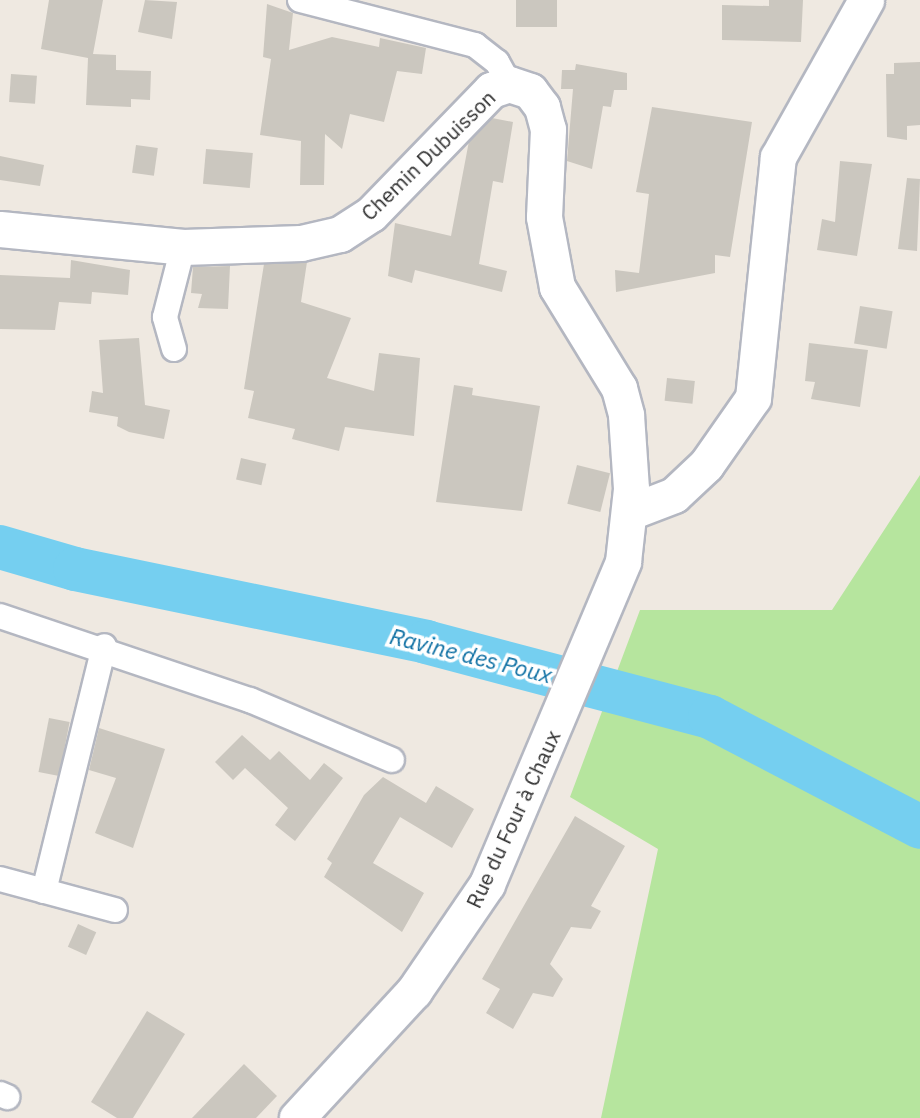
<!DOCTYPE html>
<html>
<head>
<meta charset="utf-8">
<style>
	body { margin:0 }
	#map { position:relative; width:920px; height:1118px; overflow:hidden; background:#efe9e1; font-family:"IBM Plex Sans",sans-serif }
	div>[style] { position:absolute }
	[style*='--x'] { left:calc(var(--x)*1px); top:calc(var(--y)*1px); width:calc(var(--w)*1px); rotate:calc(var(--a)*1deg) }
	.green>* { inset:0; background:#b6e59e }
	.river>* { height:44px; margin:-22px; padding:0 22px; transform-origin:22px; border-radius:22px; background:#75cff0 }
	.building>* { inset:0; background:#cbc7bf; transform-origin:0 0 }
	.roads { filter:drop-shadow(2px 0 #b4b7c1) drop-shadow(-2px 0 #b4b7c1) drop-shadow(0 2px #b4b7c1) drop-shadow(0 -2px #b4b7c1) }
	.street>* { height:24px; margin:-12px; padding:0 12px; transform-origin:12px; border-radius:12px; background:#fff }
	.secondary>* { height:35px; margin:-17.5px; padding:0 17.5px; transform-origin:17.5px; border-radius:17.5px; background:#fff }
	span { translate:-50% -50%; white-space:nowrap; text-align:center; line-height:1.15; -webkit-text-stroke:7px #fff; paint-order:stroke }
	.street-label { font-size:21px; color:#2e2e2e }
	.water-label { font-size:23px; color:#0d6fa3; font-style:italic }
</style>
</head>
<body>
<div id="map">
	<div class="green">
		<i style="clip-path:polygon(920px 475px,920px 1118px,601px 1118px,658px 849px,570px 797px,640px 610px,832px 610px)"></i>
	</div>
	<div class="river">
		<i style="--x:0;--y:547;--w:78;--a:16.3"></i>
		<i style="--x:75;--y:569;--w:359;--a:11.7"></i>
		<i style="--x:426;--y:642;--w:294;--a:14.8"></i>
		<i style="--x:710;--y:717;--w:237;--a:27.6"></i>
	</div>
	<div class="building">
		<i style="clip-path:polygon(49px 0,103px 0,93px 54px,116px 55px,116px 70px,151px 71px,150px 100px,131px 99px,131px 107px,86px 105px,88px 58px,41px 49px)"></i>
		<i style="clip-path:polygon(145px 0,177px 2px,172px 39px,138px 32px)"></i>
		<i style="left:516px;top:0;width:41px;height:27px"></i>
		<i style="clip-path:polygon(769px 0,803px 0,801px 42px,722px 40px,722px 5px,769px 6px)"></i>
		<i style="clip-path:polygon(267px 4px,293px 13px,289px 50px,332px 37px,379px 47px,380px 38px,426px 48px,422px 74px,397px 71px,384px 122px,350px 114px,342px 149px,325px 134px,324px 185px,300px 185px,301px 141px,260px 135px,271px 59px,263px 57px)"></i>
		<i style="clip-path:polygon(920px 62px,920px 125px,907px 126px,907px 140px,887px 137px,886px 74px,894px 74px,894px 63px)"></i>
		<i style="clip-path:polygon(576px 64px,627px 73px,627px 90px,614px 90px,611px 107px,603px 106px,592px 169px,567px 161px,573px 89px,561px 89px,562px 70px,575px 70px)"></i>
		<i style="left:11px;top:74px;width:26px;height:28px;rotate:4deg"></i>
		<i style="clip-path:polygon(652px 107px,752px 122px,730px 257px,715px 255px,715px 273px,616px 292px,615px 270px,639px 273px,649px 194px,636px 192px)"></i>
		<i style="clip-path:polygon(492px 118px,513px 122px,503px 183px,493px 181px,479px 264px,507px 271px,502px 292px,415px 270px,412px 283px,388px 276px,395px 223px,451px 236px,469px 141px)"></i>
		<i style="left:136px;top:145px;width:22px;height:28px;rotate:8deg"></i>
		<i style="left:206px;top:149px;width:47px;height:35px;rotate:5deg"></i>
		<i style="clip-path:polygon(0 156px,44px 165px,40px 186px,0 180px)"></i>
		<i style="clip-path:polygon(840px 161px,872px 164px,857px 256px,817px 250px,822px 219px,835px 222px)"></i>
		<i style="clip-path:polygon(907px 178px,920px 179px,917px 251px,898px 249px)"></i>
		<i style="clip-path:polygon(71px 260px,130px 270px,128px 295px,92px 292px,91px 304px,59px 302px,55px 330px,0 329px,0 275px,70px 278px)"></i>
		<i style="clip-path:polygon(307px 262px,301px 302px,351px 318px,327px 378px,374px 391px,379px 353px,420px 358px,414px 436px,345px 427px,339px 451px,292px 439px,295px 429px,248px 418px,254px 391px,244px 389px,264px 264px)"></i>
		<i style="clip-path:polygon(230px 266px,228px 309px,198px 308px,202px 294px,191px 293px,193px 267px)"></i>
		<i style="left:860px;top:306px;width:33px;height:38px;rotate:9deg"></i>
		<i style="clip-path:polygon(139px 338px,145px 405px,170px 410px,164px 439px,129px 432px,117px 426px,118px 417px,89px 412px,92px 391px,103px 393px,99px 340px)"></i>
		<i style="clip-path:polygon(809px 343px,868px 350px,860px 407px,811px 399px,815px 382px,805px 381px)"></i>
		<i style="left:667px;top:378px;width:28px;height:23px;rotate:6deg"></i>
		<i style="clip-path:polygon(454px 385px,473px 388px,472px 395px,540px 406px,522px 511px,436px 502px)"></i>
		<i style="left:241px;top:458px;width:26px;height:22px;rotate:13deg"></i>
		<i style="left:577px;top:465px;width:34px;height:40px;rotate:14deg"></i>
		<i style="left:49px;top:718px;width:21px;height:55px;rotate:11deg"></i>
		<i style="clip-path:polygon(99px 728px,165px 749px,133px 848px,95px 833px,116px 778px,89px 770px)"></i>
		<i style="clip-path:polygon(242px 735px,270px 760px,279px 751px,310px 780px,324px 763px,343px 778px,295px 841px,275px 825px,288px 808px,245px 768px,233px 780px,215px 762px)"></i>
		<i style="clip-path:polygon(383px 777px,426px 803px,436px 786px,474px 809px,452px 848px,400px 817px,373px 863px,424px 893px,402px 932px,324px 877px,332px 863px,327px 859px,364px 795px)"></i>
		<i style="clip-path:polygon(575px 816px,625px 846px,591px 906px,601px 911px,591px 929px,571px 927px,550px 964px,563px 979px,553px 997px,533px 993px,513px 1029px,486px 1013px,500px 989px,482px 979px)"></i>
		<i style="left:78px;top:924px;width:20px;height:25px;rotate:24deg"></i>
		<i style="clip-path:polygon(147px 1011px,185px 1034px,133px 1118px,117px 1118px,91px 1102px)"></i>
		<i style="clip-path:polygon(244px 1064px,277px 1096px,256px 1118px,192px 1118px)"></i>
	</div>
	<div class="roads">
		<div class="street">
			<i style="--x:300;--y:0;--w:181;--a:14.4"></i>
			<i style="--x:475;--y:45;--w:28;--a:38"></i>
			<i style="--x:497;--y:62;--w:25;--a:61"></i>
			<i style="--x:174;--y:349;--w:33;--a:-106"></i>
			<i style="--x:165;--y:317;--w:72;--a:-75.6"></i>
			<i style="--x:0;--y:616;--w:264;--a:18.6"></i>
			<i style="--x:250;--y:700;--w:154;--a:22.9"></i>
			<i style="--x:0;--y:879;--w:119;--a:15.1"></i>
			<i style="--x:44;--y:891;--w:252;--a:-76.2"></i>
			<i style="--x:0;--y:1094;--w:8;--a:23"></i>
		</div>
		<div class="secondary">
			<i style="--x:0;--y:229;--w:184;--a:5.6"></i>
			<i style="--x:183;--y:247;--w:118;--a:-1.9"></i>
			<i style="--x:301;--y:243;--w:40;--a:-13"></i>
			<i style="--x:340;--y:234;--w:37;--a:-33"></i>
			<i style="--x:371;--y:214;--w:173;--a:-45.9"></i>
			<i style="--x:491;--y:90;--w:19;--a:-18"></i>
			<i style="--x:509;--y:84;--w:22;--a:18"></i>
			<i style="--x:530;--y:91;--w:20;--a:53"></i>
			<i style="--x:542;--y:107;--w:23;--a:75"></i>
			<i style="--x:548;--y:129;--w:88;--a:92.6"></i>
			<i style="--x:544;--y:217;--w:71;--a:79.5"></i>
			<i style="--x:557;--y:287;--w:119;--a:58.5"></i>
			<i style="--x:619;--y:388;--w:28;--a:75"></i>
			<i style="--x:626;--y:415;--w:74;--a:86.1"></i>
			<i style="--x:631;--y:489;--w:73;--a:96.3"></i>
			<i style="--x:623;--y:562;--w:350;--a:112.9"></i>
			<i style="--x:487;--y:884;--w:130;--a:124.3"></i>
			<i style="--x:414;--y:991;--w:173;--a:132.7"></i>
			<i style="--x:630;--y:512;--w:47;--a:-21.1"></i>
			<i style="--x:674;--y:495;--w:44;--a:-43.2"></i>
			<i style="--x:706;--y:465;--w:82;--a:-55"></i>
			<i style="--x:753;--y:398;--w:242;--a:-84.1"></i>
			<i style="--x:778;--y:157;--w:180;--a:-60.7"></i>
		</div>
	</div>
	<div class="street-label">
		<span style="left:428px;top:155px;rotate:-44deg">Chemin Dubuisson</span>
		<span style="left:513px;top:819px;rotate:-65deg">Rue du Four à Chaux</span>
	</div>
	<div class="water-label">
		<span style="left:471px;top:655px;rotate:14deg">Ravine des Poux</span>
	</div>
</div>
</body>
</html>
